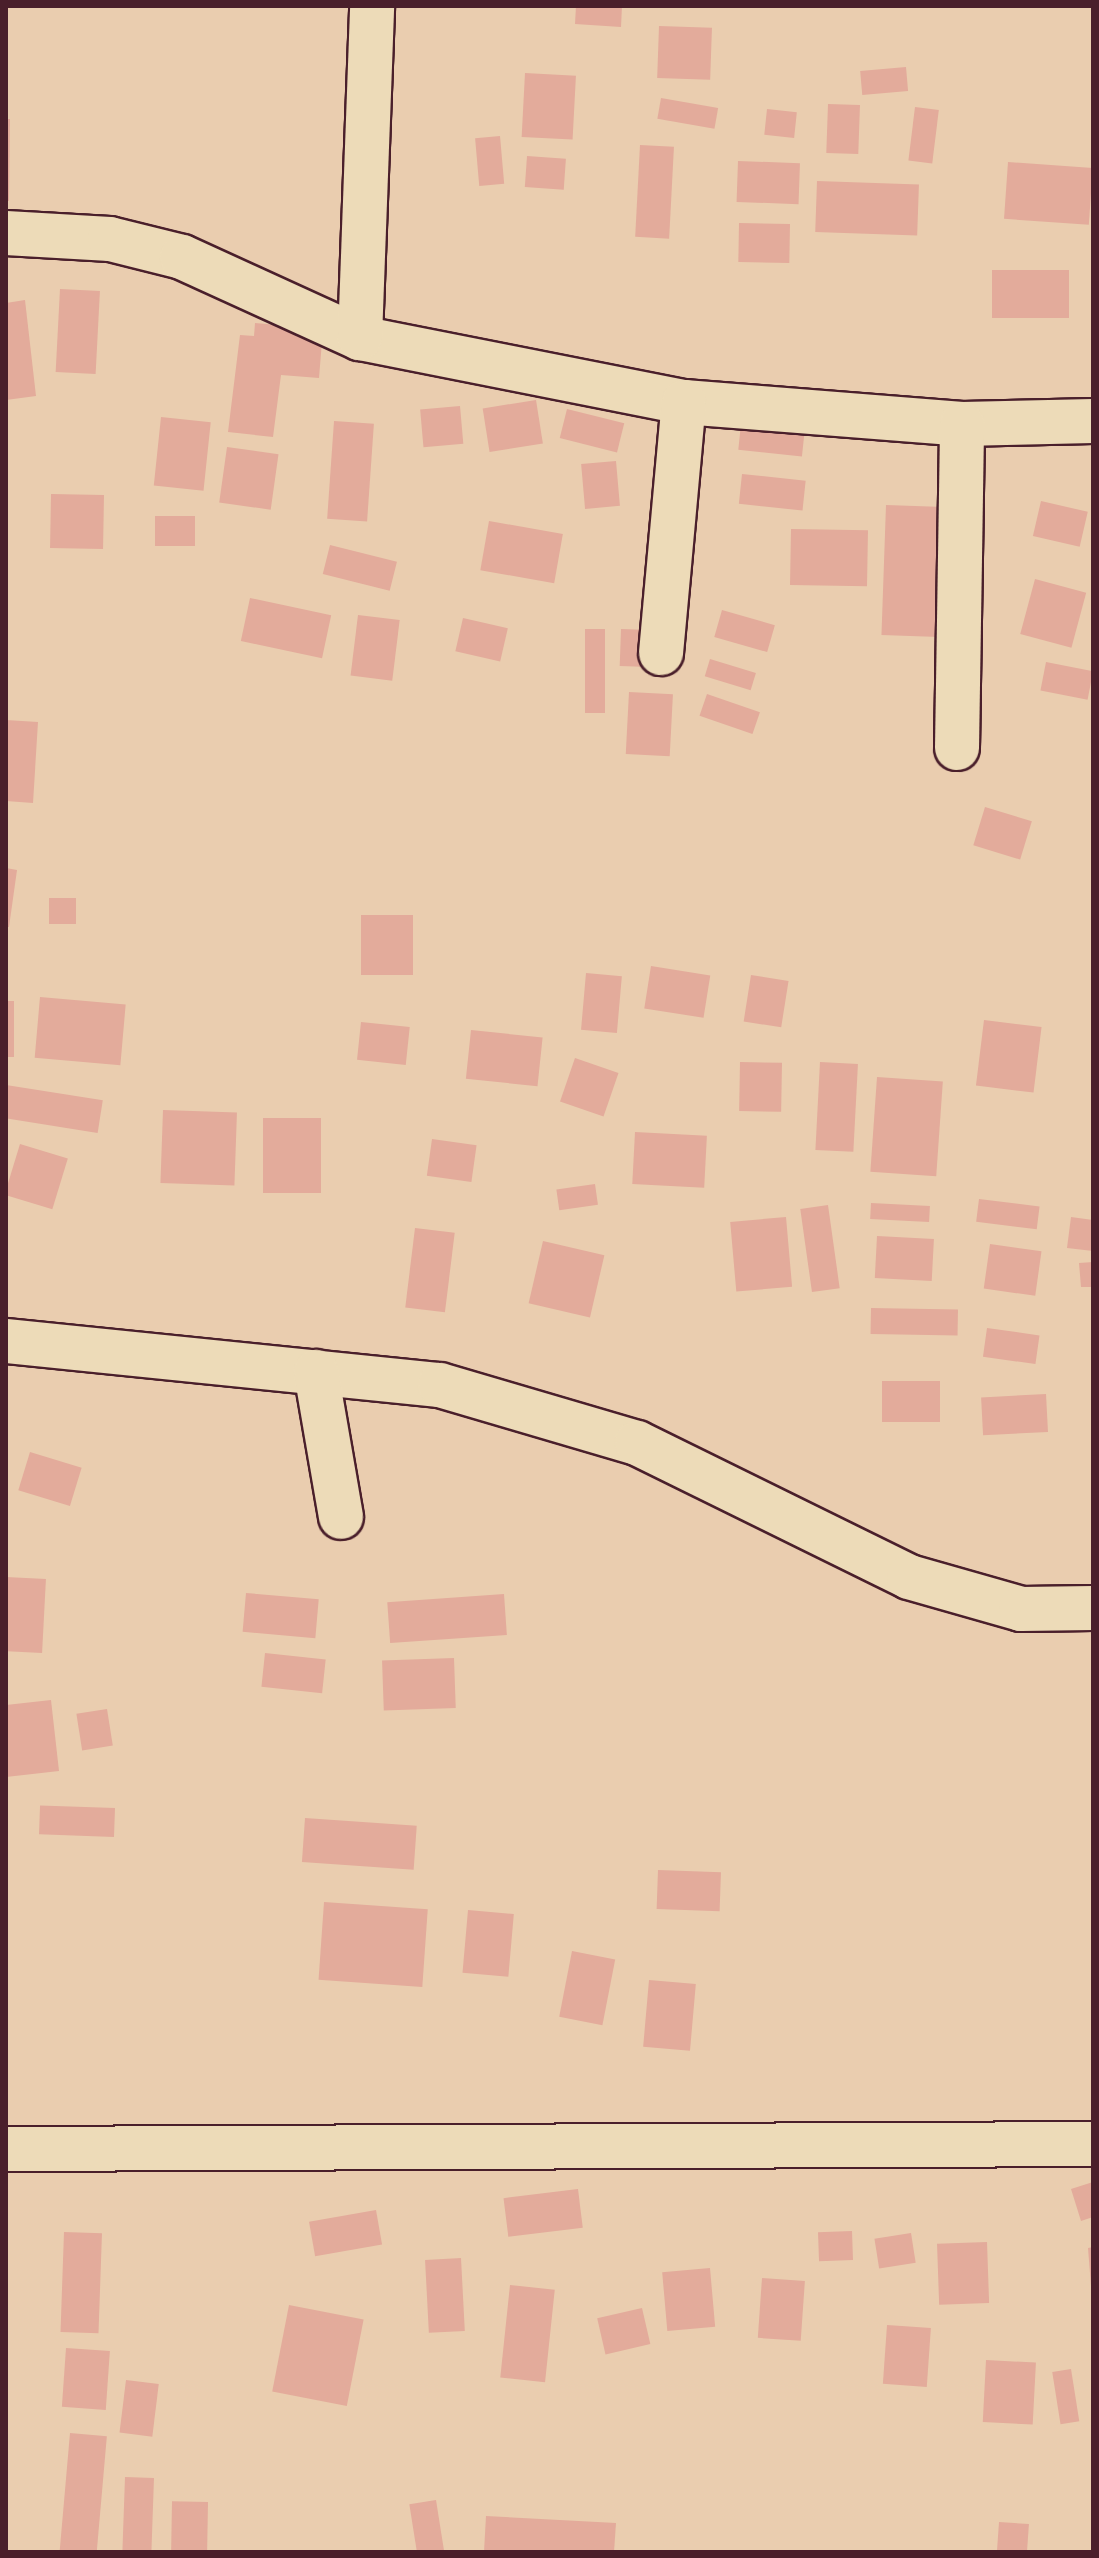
<!DOCTYPE html>
<html>
<head>
<meta charset="utf-8">
<style>
	body { margin:0 }
	#map { position:relative; width:1099px; height:2558px; overflow:hidden; background:#eacdaf; font-family:Dekko,sans-serif }
	div>[style] { position:absolute }
	[style*='--x'] { left:calc(var(--x)*1px); top:calc(var(--y)*1px); width:calc(var(--w)*1px); rotate:calc(var(--a)*1deg) }
	.building>* { inset:0; background:#e3ab9b; transform-origin:0 0 }
	.roads { filter:drop-shadow(2px 0 #4a1f2b) drop-shadow(-2px 0 #4a1f2b) drop-shadow(0 2px #4a1f2b) drop-shadow(0 -2px #4a1f2b) }
	.minor>* { height:44px; margin:-22px; padding:0 22px; transform-origin:22px; border-radius:22px; background:#eddbb8 }
	span { translate:-50% -50%; white-space:nowrap; text-align:center; line-height:1.15; -webkit-text-stroke:7px #eddbb8; paint-order:stroke }
	.frame { position:absolute; inset:0; border:8px solid #4a1f2b; pointer-events:none }
</style>
</head>
<body>
<div id="map">
	<div class="building">
		<i style="clip-path:polygon(576px 6px,622px 6px,621px 27px,575px 24px)"></i>
		<i style="left:659px;top:26px;width:53px;height:52px;rotate:2deg"></i>
		<i style="left:906px;top:67px;width:24px;height:46px;rotate:85deg"></i>
		<i style="left:525px;top:73px;width:51px;height:64px;rotate:3deg"></i>
		<i style="left:661px;top:98px;width:58px;height:21px;rotate:10deg"></i>
		<i style="left:828px;top:104px;width:32px;height:49px;rotate:2deg"></i>
		<i style="left:915px;top:107px;width:24px;height:54px;rotate:7deg"></i>
		<i style="left:767px;top:109px;width:30px;height:26px;rotate:6deg"></i>
		<i style="clip-path:polygon(6px 119px,10px 119px,9px 201px,6px 201px)"></i>
		<i style="left:500px;top:136px;width:48px;height:25px;rotate:85deg"></i>
		<i style="left:640px;top:145px;width:34px;height:92px;rotate:3deg"></i>
		<i style="left:527px;top:156px;width:39px;height:31px;rotate:4deg"></i>
		<i style="left:738px;top:161px;width:62px;height:41px;rotate:2deg"></i>
		<i style="left:1008px;top:162px;width:85px;height:57px;rotate:4deg"></i>
		<i style="left:817px;top:181px;width:102px;height:51px;rotate:2deg"></i>
		<i style="left:739px;top:223px;width:51px;height:39px;rotate:1deg"></i>
		<i style="left:992px;top:270px;width:77px;height:48px"></i>
		<i style="left:60px;top:289px;width:40px;height:83px;rotate:3deg"></i>
		<i style="clip-path:polygon(25px 300px,36px 396px,6px 400px,6px 303px)"></i>
		<i style="clip-path:polygon(255px 323px,323px 329px,319px 378px,281px 375px,273px 437px,228px 432px,240px 335px,254px 336px)"></i>
		<i style="left:536px;top:400px;width:44px;height:54px;rotate:81deg"></i>
		<i style="left:460px;top:406px;width:38px;height:40px;rotate:85deg"></i>
		<i style="left:567px;top:409px;width:59px;height:30px;rotate:14deg"></i>
		<i style="left:161px;top:417px;width:50px;height:69px;rotate:6deg"></i>
		<i style="left:334px;top:421px;width:40px;height:98px;rotate:4deg"></i>
		<i style="left:741px;top:424px;width:64px;height:26px;rotate:6deg"></i>
		<i style="left:227px;top:447px;width:52px;height:56px;rotate:8deg"></i>
		<i style="left:616px;top:461px;width:45px;height:35px;rotate:85deg"></i>
		<i style="left:742px;top:474px;width:64px;height:30px;rotate:6deg"></i>
		<i style="left:51px;top:494px;width:53px;height:54px;rotate:1deg"></i>
		<i style="left:1041px;top:501px;width:48px;height:36px;rotate:13deg"></i>
		<i style="left:886px;top:505px;width:65px;height:130px;rotate:2deg"></i>
		<i style="left:155px;top:516px;width:40px;height:30px"></i>
		<i style="left:489px;top:521px;width:75px;height:50px;rotate:10deg"></i>
		<i style="left:791px;top:529px;width:77px;height:56px;rotate:1deg"></i>
		<i style="left:330px;top:545px;width:69px;height:30px;rotate:14deg"></i>
		<i style="left:1035px;top:579px;width:53px;height:57px;rotate:15deg"></i>
		<i style="left:250px;top:598px;width:83px;height:44px;rotate:12deg"></i>
		<i style="left:722px;top:610px;width:55px;height:28px;rotate:16deg"></i>
		<i style="left:358px;top:615px;width:42px;height:61px;rotate:7deg"></i>
		<i style="left:463px;top:618px;width:46px;height:34px;rotate:13deg"></i>
		<i style="left:585px;top:629px;width:20px;height:84px"></i>
		<i style="left:621px;top:629px;width:29px;height:37px;rotate:2deg"></i>
		<i style="left:710px;top:659px;width:48px;height:18px;rotate:17deg"></i>
		<i style="left:1046px;top:662px;width:48px;height:29px;rotate:11deg"></i>
		<i style="left:629px;top:692px;width:44px;height:62px;rotate:3deg"></i>
		<i style="left:707px;top:694px;width:56px;height:23px;rotate:19deg"></i>
		<i style="clip-path:polygon(6px 720px,38px 722px,33px 803px,6px 801px)"></i>
		<i style="left:985px;top:807px;width:49px;height:40px;rotate:17deg"></i>
		<i style="clip-path:polygon(6px 868px,17px 870px,9px 927px,6px 927px)"></i>
		<i style="left:76px;top:898px;width:26px;height:27px;rotate:90deg"></i>
		<i style="left:361px;top:915px;width:52px;height:60px"></i>
		<i style="left:651px;top:966px;width:60px;height:43px;rotate:9deg"></i>
		<i style="left:586px;top:973px;width:36px;height:57px;rotate:5deg"></i>
		<i style="left:751px;top:975px;width:38px;height:47px;rotate:9deg"></i>
		<i style="left:40px;top:997px;width:86px;height:61px;rotate:5deg"></i>
		<i style="left:6px;top:1001px;width:8px;height:56px"></i>
		<i style="left:984px;top:1020px;width:58px;height:66px;rotate:7deg"></i>
		<i style="left:361px;top:1022px;width:49px;height:38px;rotate:6deg"></i>
		<i style="left:471px;top:1030px;width:72px;height:49px;rotate:6deg"></i>
		<i style="left:575px;top:1058px;width:46px;height:46px;rotate:19deg"></i>
		<i style="left:740px;top:1062px;width:42px;height:49px;rotate:1deg"></i>
		<i style="left:820px;top:1062px;width:38px;height:88px;rotate:3deg"></i>
		<i style="left:877px;top:1077px;width:66px;height:95px;rotate:4deg"></i>
		<i style="left:6px;top:1085px;width:98px;height:33px;rotate:9deg"></i>
		<i style="left:163px;top:1110px;width:74px;height:73px;rotate:2deg"></i>
		<i style="left:263px;top:1118px;width:58px;height:75px"></i>
		<i style="left:635px;top:1132px;width:72px;height:52px;rotate:3deg"></i>
		<i style="left:432px;top:1139px;width:45px;height:37px;rotate:8deg"></i>
		<i style="left:20px;top:1144px;width:50px;height:53px;rotate:17deg"></i>
		<i style="left:595px;top:1184px;width:21px;height:39px;rotate:82deg"></i>
		<i style="left:979px;top:1199px;width:61px;height:23px;rotate:7deg"></i>
		<i style="left:871px;top:1203px;width:59px;height:16px;rotate:3deg"></i>
		<i style="left:828px;top:1205px;width:84px;height:28px;rotate:82deg"></i>
		<i style="left:786px;top:1217px;width:70px;height:56px;rotate:85deg"></i>
		<i style="clip-path:polygon(1071px 1217px,1093px 1220px,1093px 1251px,1067px 1248px)"></i>
		<i style="left:415px;top:1228px;width:40px;height:80px;rotate:7deg"></i>
		<i style="left:877px;top:1236px;width:57px;height:42px;rotate:3deg"></i>
		<i style="left:543px;top:1241px;width:63px;height:64px;rotate:13deg"></i>
		<i style="left:990px;top:1244px;width:52px;height:45px;rotate:8deg"></i>
		<i style="clip-path:polygon(1093px 1262px,1093px 1287px,1081px 1287px,1079px 1263px)"></i>
		<i style="left:871px;top:1308px;width:87px;height:26px;rotate:1deg"></i>
		<i style="left:987px;top:1328px;width:53px;height:29px;rotate:8deg"></i>
		<i style="left:882px;top:1381px;width:58px;height:41px"></i>
		<i style="left:1046px;top:1394px;width:38px;height:65px;rotate:87deg"></i>
		<i style="left:30px;top:1452px;width:54px;height:40px;rotate:17deg"></i>
		<i style="left:6px;top:1577px;width:40px;height:74px;rotate:3deg"></i>
		<i style="left:246px;top:1593px;width:73px;height:39px;rotate:5deg"></i>
		<i style="left:504px;top:1594px;width:41px;height:117px;rotate:86deg"></i>
		<i style="left:265px;top:1653px;width:61px;height:34px;rotate:6deg"></i>
		<i style="left:454px;top:1658px;width:50px;height:72px;rotate:88deg"></i>
		<i style="clip-path:polygon(51px 1700px,59px 1771px,6px 1777px,6px 1705px)"></i>
		<i style="left:107px;top:1709px;width:37px;height:31px;rotate:81deg"></i>
		<i style="left:115px;top:1808px;width:29px;height:75px;rotate:92deg"></i>
		<i style="left:305px;top:1818px;width:112px;height:44px;rotate:4deg"></i>
		<i style="left:658px;top:1870px;width:63px;height:39px;rotate:2deg"></i>
		<i style="left:324px;top:1902px;width:104px;height:78px;rotate:4deg"></i>
		<i style="left:468px;top:1910px;width:46px;height:63px;rotate:5deg"></i>
		<i style="left:572px;top:1951px;width:44px;height:67px;rotate:11deg"></i>
		<i style="left:649px;top:1980px;width:47px;height:67px;rotate:5deg"></i>
		<i style="clip-path:polygon(1093px 2182px,1093px 2217px,1081px 2221px,1071px 2189px)"></i>
		<i style="left:578px;top:2189px;width:39px;height:75px;rotate:83deg"></i>
		<i style="left:376px;top:2210px;width:35px;height:68px;rotate:80deg"></i>
		<i style="left:852px;top:2231px;width:29px;height:34px;rotate:88deg"></i>
		<i style="left:64px;top:2232px;width:38px;height:100px;rotate:2deg"></i>
		<i style="left:911px;top:2233px;width:30px;height:37px;rotate:81deg"></i>
		<i style="left:987px;top:2242px;width:61px;height:50px;rotate:88deg"></i>
		<i style="clip-path:polygon(1093px 2247px,1093px 2286px,1091px 2286px,1088px 2248px)"></i>
		<i style="left:461px;top:2258px;width:73px;height:36px;rotate:87deg"></i>
		<i style="left:710px;top:2268px;width:59px;height:48px;rotate:85deg"></i>
		<i style="left:762px;top:2278px;width:43px;height:60px;rotate:4deg"></i>
		<i style="left:510px;top:2285px;width:45px;height:93px;rotate:6deg"></i>
		<i style="left:289px;top:2305px;width:76px;height:88px;rotate:11deg"></i>
		<i style="left:642px;top:2308px;width:37px;height:46px;rotate:77deg"></i>
		<i style="left:887px;top:2325px;width:44px;height:59px;rotate:4deg"></i>
		<i style="left:66px;top:2348px;width:44px;height:59px;rotate:4deg"></i>
		<i style="left:986px;top:2360px;width:50px;height:62px;rotate:3deg"></i>
		<i style="left:1071px;top:2369px;width:53px;height:19px;rotate:81deg"></i>
		<i style="left:126px;top:2380px;width:33px;height:53px;rotate:7deg"></i>
		<i style="left:70px;top:2433px;width:37px;height:119px;rotate:5deg"></i>
		<i style="left:125px;top:2477px;width:29px;height:75px;rotate:2deg"></i>
		<i style="left:436px;top:2500px;width:53px;height:27px;rotate:81deg"></i>
		<i style="left:208px;top:2502px;width:50px;height:36px;rotate:91deg"></i>
		<i style="clip-path:polygon(486px 2516px,616px 2523px,614px 2552px,484px 2552px)"></i>
		<i style="left:999px;top:2522px;width:30px;height:30px;rotate:4deg"></i>
	</div>
	<div class="roads">
		<div class="minor">
			<i style="--x:6;--y:233;--w:104;--a:3.3"></i>
			<i style="--x:110;--y:239;--w:74;--a:14"></i>
			<i style="--x:182;--y:257;--w:196;--a:24.5"></i>
			<i style="--x:360;--y:338;--w:330;--a:11.2"></i>
			<i style="--x:684;--y:402;--w:279;--a:4.5"></i>
			<i style="--x:962;--y:424;--w:131;--a:-1.3"></i>
			<i style="--x:360;--y:338;--w:332;--a:-87.9"></i>
			<i style="--x:661;--y:653;--w:252;--a:-84.8"></i>
			<i style="--x:957;--y:748;--w:324;--a:-89.1"></i>
			<i style="--x:6;--y:1341;--w:436;--a:5.8"></i>
			<i style="--x:440;--y:1385;--w:205;--a:16.4"></i>
			<i style="--x:637;--y:1443;--w:303;--a:26.2"></i>
			<i style="--x:909;--y:1577;--w:116;--a:15.9"></i>
			<i style="--x:1021;--y:1609;--w:72;--a:-0.8"></i>
			<i style="--x:316;--y:1372;--w:147;--a:80.2"></i>
			<i style="--x:6;--y:2149;--w:1087;--a:-0.26"></i>
		</div>
	</div>
	<div class="frame"></div>
</div>
</body>
</html>
